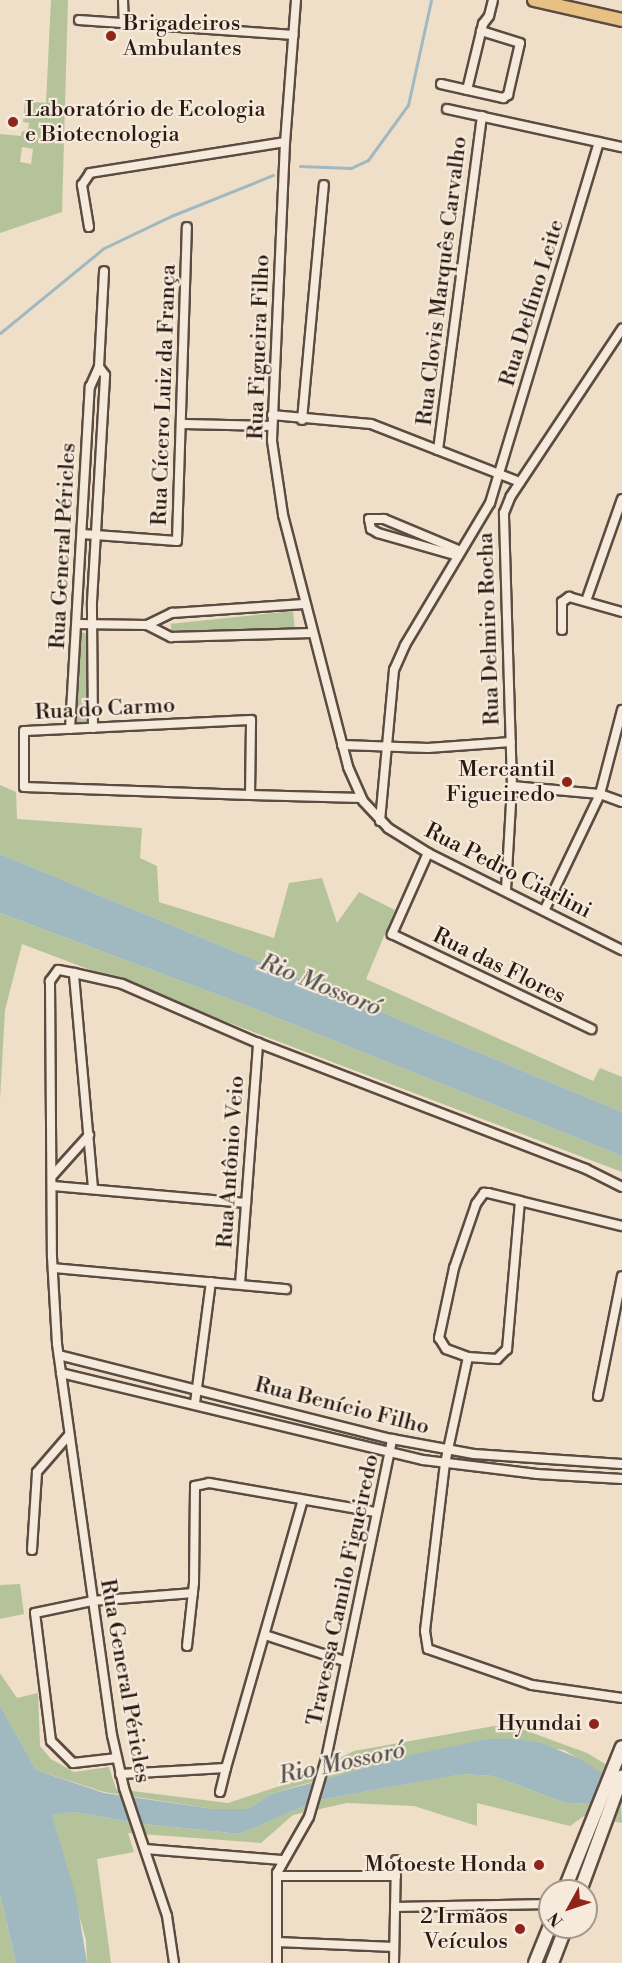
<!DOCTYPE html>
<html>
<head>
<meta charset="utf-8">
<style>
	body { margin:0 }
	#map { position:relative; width:622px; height:1963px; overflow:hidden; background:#efdfc8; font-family:"Libre Bodoni",serif }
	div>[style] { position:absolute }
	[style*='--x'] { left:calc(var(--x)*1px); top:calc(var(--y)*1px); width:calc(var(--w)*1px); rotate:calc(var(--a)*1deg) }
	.green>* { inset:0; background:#b4c39a; transform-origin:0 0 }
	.water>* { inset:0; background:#a0b9c1 }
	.stream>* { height:3px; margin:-1.5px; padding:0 1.5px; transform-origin:1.5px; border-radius:1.5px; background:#a0b9c1 }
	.roads { filter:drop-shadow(2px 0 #5c4b40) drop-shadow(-2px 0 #5c4b40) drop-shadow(0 2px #5c4b40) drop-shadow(0 -2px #5c4b40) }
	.minor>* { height:8px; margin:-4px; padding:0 4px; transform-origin:4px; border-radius:4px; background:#f5eadb }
	.secondary>* { height:12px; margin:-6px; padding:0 6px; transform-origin:6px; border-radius:6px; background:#f5eadb }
	.primary>* { height:12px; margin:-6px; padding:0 6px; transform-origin:6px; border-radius:6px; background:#e8c084 }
	.dots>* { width:16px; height:16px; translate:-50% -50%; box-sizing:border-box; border:3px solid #f5eadb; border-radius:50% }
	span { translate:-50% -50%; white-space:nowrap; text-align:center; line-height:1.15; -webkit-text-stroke:4.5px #f5eadb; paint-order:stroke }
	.poi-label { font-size:22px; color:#2b1a13 }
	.left { translate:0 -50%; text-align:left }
	.right { translate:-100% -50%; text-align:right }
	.street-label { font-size:22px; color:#2b1a13 }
	.water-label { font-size:24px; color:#545250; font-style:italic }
	.north { position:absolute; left:538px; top:1879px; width:60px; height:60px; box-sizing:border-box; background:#f5eadb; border:2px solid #a4978b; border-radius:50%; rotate:230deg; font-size:16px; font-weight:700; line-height:24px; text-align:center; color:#2b1a13 }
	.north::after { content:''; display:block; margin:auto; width:21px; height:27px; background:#8f2418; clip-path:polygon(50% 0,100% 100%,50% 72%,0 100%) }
</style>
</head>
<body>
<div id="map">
	<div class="green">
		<i style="clip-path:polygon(evenodd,51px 0,68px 0,64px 140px,61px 140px,64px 141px,62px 212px,0 233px,0 134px,21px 136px,22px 131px,28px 132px,29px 123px,23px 122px,25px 101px,46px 103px,51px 0,22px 147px,33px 149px,31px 164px,20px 162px,22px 147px)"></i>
		<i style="left:293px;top:611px;width:18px;height:123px;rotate:84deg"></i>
		<i style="clip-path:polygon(81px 632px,89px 634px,88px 724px,74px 725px)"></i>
		<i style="clip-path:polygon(0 785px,16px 792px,17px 819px,142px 828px,140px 858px,157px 866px,159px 902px,274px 938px,289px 883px,322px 878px,337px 923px,359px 892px,395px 910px,366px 979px,593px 1081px,600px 1068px,622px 1077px,622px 1112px,0 854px)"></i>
		<i style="clip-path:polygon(0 913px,245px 1005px,622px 1156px,622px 1172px,22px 944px,5px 1010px,0 1100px)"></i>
		<i style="clip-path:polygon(20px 1584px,24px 1614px,0 1619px,0 1585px)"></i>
		<i style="clip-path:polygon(0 1673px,17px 1698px,38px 1693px,40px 1746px,51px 1759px,74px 1772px,109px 1767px,116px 1789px,228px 1803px,292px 1782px,354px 1751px,494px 1726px,522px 1729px,587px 1753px,622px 1774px,622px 1786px,564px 1750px,487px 1739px,304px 1784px,271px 1794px,248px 1809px,213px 1809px,104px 1792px,36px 1770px,0 1705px)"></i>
		<i style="clip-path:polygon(462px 1774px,493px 1776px,566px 1803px,621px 1805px,622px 1823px,584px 1816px,570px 1826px,477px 1803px,477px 1826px,414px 1806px,347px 1803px,293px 1815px,261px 1843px,128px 1833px,134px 1852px,97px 1859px,111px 1963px,87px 1963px,86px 1940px,51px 1815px,76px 1812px,135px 1823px,240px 1834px,319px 1800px)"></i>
		<i style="clip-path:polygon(0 1894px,16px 1963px,0 1963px)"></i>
	</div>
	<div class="water">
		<i style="clip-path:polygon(0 854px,622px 1112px,622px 1156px,245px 1005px,0 913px)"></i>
		<i style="clip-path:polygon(0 1705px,36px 1770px,104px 1793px,213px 1809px,248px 1809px,271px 1794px,412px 1755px,486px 1739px,513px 1739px,542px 1743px,580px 1759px,622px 1786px,622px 1805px,566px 1803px,493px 1776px,463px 1774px,319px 1800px,240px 1834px,135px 1823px,76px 1812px,52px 1815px,76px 1897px,87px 1963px,16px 1963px,0 1894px)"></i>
	</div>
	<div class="stream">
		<i style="--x:300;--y:166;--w:51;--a:2.2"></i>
		<i style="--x:351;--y:168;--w:19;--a:-25"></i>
		<i style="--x:368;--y:160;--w:68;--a:-54"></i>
		<i style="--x:408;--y:105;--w:107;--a:-77.6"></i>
		<i style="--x:0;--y:333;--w:134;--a:-39.3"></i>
		<i style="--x:104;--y:248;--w:74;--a:-25.5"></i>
		<i style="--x:171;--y:216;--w:110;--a:-21.9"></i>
	</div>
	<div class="roads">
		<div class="minor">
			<i style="--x:123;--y:0;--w:23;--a:88"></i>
			<i style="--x:296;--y:0;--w:142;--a:94.4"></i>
			<i style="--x:285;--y:142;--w:299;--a:92.5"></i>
			<i style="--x:272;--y:441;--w:75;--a:81.5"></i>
			<i style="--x:283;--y:515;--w:260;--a:75.5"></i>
			<i style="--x:348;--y:767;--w:37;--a:66"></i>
			<i style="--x:363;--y:801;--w:37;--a:47"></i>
			<i style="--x:388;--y:828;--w:47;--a:32"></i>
			<i style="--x:428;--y:853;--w:217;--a:26.6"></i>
			<i style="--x:79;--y:20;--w:215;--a:4"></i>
			<i style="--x:441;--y:84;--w:64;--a:12.7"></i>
			<i style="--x:503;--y:98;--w:6;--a:-31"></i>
			<i style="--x:508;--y:95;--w:53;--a:-77"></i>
			<i style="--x:520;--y:43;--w:41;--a:-162.9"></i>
			<i style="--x:467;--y:90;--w:68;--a:-76.4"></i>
			<i style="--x:483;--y:24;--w:10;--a:-53"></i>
			<i style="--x:489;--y:16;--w:16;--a:-76"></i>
			<i style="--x:447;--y:109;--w:179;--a:12.3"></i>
			<i style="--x:89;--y:227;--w:43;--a:-99.5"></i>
			<i style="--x:82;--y:185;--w:14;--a:-56"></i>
			<i style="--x:90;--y:173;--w:197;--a:-9"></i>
			<i style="--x:272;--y:415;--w:99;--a:5.2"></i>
			<i style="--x:371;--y:424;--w:160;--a:21.3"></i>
			<i style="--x:302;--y:420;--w:236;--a:-84.7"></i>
			<i style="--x:184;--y:424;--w:88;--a:1.3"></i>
			<i style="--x:438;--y:450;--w:337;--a:-82.5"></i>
			<i style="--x:82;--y:534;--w:95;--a:4.2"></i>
			<i style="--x:177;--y:541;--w:314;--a:-88.2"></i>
			<i style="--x:458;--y:556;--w:83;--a:-164"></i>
			<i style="--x:378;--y:533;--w:8;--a:-150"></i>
			<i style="--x:371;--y:529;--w:10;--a:-101"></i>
			<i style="--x:369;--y:519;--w:15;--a:0"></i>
			<i style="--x:384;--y:519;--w:83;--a:22.6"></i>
			<i style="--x:586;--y:601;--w:108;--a:-70.6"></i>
			<i style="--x:77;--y:624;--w:70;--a:0.8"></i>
			<i style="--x:147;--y:625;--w:28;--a:-26"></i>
			<i style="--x:172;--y:613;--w:132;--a:-3.9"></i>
			<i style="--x:147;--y:625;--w:27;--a:27"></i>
			<i style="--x:171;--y:637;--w:141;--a:-1.6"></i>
			<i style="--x:562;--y:630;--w:28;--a:-90"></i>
			<i style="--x:562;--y:602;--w:9;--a:-36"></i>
			<i style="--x:569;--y:597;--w:55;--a:15.8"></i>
			<i style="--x:93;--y:728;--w:126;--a:-90.5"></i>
			<i style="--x:92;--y:602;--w:227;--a:-86.7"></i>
			<i style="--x:105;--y:375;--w:10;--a:-127"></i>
			<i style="--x:70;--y:729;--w:343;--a:-86.7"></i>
			<i style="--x:90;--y:387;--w:22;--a:-66"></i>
			<i style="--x:99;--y:367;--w:96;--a:-87"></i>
			<i style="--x:342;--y:745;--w:86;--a:2"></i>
			<i style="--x:428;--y:748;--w:83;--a:-4.1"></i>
			<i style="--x:512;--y:786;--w:88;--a:5.2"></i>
			<i style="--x:600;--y:794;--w:23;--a:20"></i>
			<i style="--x:250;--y:795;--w:75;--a:-89.2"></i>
			<i style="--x:251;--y:720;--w:227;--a:177.2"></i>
			<i style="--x:24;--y:731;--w:56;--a:90"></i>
			<i style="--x:24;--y:787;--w:226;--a:2"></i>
			<i style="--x:250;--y:795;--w:111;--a:1.5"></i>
			<i style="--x:380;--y:821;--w:152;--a:-84.7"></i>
			<i style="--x:394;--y:670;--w:27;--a:-66"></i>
			<i style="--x:405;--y:645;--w:165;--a:-59.1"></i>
			<i style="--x:490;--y:503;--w:377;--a:-73.2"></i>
			<i style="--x:428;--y:853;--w:89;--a:114"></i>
			<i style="--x:392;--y:934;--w:221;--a:25.5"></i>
			<i style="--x:506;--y:890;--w:104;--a:-86.7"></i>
			<i style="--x:512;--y:786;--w:273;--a:-91.7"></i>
			<i style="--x:504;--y:513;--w:18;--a:-68"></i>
			<i style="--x:511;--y:496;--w:201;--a:-56.4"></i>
			<i style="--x:545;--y:909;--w:127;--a:-64.4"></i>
			<i style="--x:600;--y:794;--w:87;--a:-75.3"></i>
			<i style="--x:74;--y:973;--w:49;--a:12.9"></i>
			<i style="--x:122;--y:984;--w:148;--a:23.5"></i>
			<i style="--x:258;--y:1043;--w:351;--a:21"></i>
			<i style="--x:586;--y:1169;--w:40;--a:26.6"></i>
			<i style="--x:53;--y:1175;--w:54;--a:-48"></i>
			<i style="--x:53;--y:1186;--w:194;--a:5"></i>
			<i style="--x:93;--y:1188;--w:216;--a:-95.1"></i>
			<i style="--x:74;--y:973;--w:16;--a:-169"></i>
			<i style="--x:58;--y:970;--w:14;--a:126"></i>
			<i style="--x:50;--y:981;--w:276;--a:89.6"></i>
			<i style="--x:52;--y:1257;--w:87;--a:86.7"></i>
			<i style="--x:57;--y:1344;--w:395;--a:82"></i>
			<i style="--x:112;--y:1735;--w:54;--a:77.2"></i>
			<i style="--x:124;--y:1788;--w:135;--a:71.4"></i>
			<i style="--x:167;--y:1916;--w:48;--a:81.5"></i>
			<i style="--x:520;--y:1201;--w:149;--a:95"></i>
			<i style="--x:507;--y:1349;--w:14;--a:135"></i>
			<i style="--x:497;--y:1359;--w:29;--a:-176"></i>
			<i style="--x:468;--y:1357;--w:23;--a:-160"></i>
			<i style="--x:446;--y:1349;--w:13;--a:-122"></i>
			<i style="--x:439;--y:1338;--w:72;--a:-77.9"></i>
			<i style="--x:454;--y:1268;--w:68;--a:-71"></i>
			<i style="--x:476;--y:1204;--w:14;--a:-54"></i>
			<i style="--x:484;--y:1193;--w:4;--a:0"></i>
			<i style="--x:488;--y:1193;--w:33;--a:14"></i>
			<i style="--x:520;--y:1201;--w:105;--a:13.8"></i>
			<i style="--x:53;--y:1268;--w:234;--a:5.2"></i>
			<i style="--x:240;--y:1284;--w:242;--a:-85.7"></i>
			<i style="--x:59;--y:1355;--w:343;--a:14.2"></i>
			<i style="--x:392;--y:1439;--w:83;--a:10.4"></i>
			<i style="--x:474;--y:1454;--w:148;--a:3.9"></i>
			<i style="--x:468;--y:1357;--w:108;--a:102.2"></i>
			<i style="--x:445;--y:1463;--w:169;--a:96.8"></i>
			<i style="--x:425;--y:1631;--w:18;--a:81"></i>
			<i style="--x:428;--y:1649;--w:110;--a:19.1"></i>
			<i style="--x:532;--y:1685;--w:91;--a:8.2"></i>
			<i style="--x:61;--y:1373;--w:372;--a:13.5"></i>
			<i style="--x:423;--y:1460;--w:115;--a:7"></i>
			<i style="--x:537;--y:1474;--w:85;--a:3.4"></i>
			<i style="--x:598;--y:1396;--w:122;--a:-78.7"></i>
			<i style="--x:195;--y:1403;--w:122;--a:-82.5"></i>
			<i style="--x:32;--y:1550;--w:78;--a:-86.3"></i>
			<i style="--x:37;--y:1472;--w:49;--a:-49.1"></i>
			<i style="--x:265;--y:1635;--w:83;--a:18.2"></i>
			<i style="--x:187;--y:1646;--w:63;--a:-83.7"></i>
			<i style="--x:194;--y:1583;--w:97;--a:-89.4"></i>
			<i style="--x:195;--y:1486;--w:14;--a:-12"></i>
			<i style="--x:209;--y:1483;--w:169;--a:9.9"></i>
			<i style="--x:117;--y:1758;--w:44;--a:173.5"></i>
			<i style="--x:73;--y:1763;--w:31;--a:-135"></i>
			<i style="--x:51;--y:1741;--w:129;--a:-97.1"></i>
			<i style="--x:35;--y:1613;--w:58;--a:-11.9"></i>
			<i style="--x:92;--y:1601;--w:101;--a:-4.5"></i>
			<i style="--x:120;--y:1774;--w:106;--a:-3.2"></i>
			<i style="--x:226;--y:1768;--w:279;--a:-74"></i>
			<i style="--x:220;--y:1792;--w:25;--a:-76"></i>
			<i style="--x:145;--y:1849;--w:137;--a:4.6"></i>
			<i style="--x:277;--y:1876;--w:119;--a:0"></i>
			<i style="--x:395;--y:1907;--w:155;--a:-1.1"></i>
			<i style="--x:277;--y:1942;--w:117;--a:2.4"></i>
			<i style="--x:277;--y:1963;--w:90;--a:-90"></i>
			<i style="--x:277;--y:1873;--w:64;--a:-60.3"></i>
			<i style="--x:309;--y:1817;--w:60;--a:-73.7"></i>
			<i style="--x:326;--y:1759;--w:327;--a:-78.3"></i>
			<i style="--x:394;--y:1963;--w:103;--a:-88.9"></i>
		</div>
		<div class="secondary">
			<i style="--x:564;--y:1891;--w:155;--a:-68.1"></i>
			<i style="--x:580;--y:1891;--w:122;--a:-69.9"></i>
			<i style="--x:535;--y:1963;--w:40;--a:-68"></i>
			<i style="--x:552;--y:1963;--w:39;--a:-69"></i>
		</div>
		<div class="primary">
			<i style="--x:534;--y:0;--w:90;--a:12.8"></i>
		</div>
	</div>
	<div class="dots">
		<i style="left:111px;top:36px;background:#8f2418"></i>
		<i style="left:13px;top:122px;background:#8f2418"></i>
		<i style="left:567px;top:782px;background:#8f2418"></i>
		<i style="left:594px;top:1724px;background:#8f2418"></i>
		<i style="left:539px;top:1865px;background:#8f2418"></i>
		<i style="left:520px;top:1929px;background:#8f2418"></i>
	</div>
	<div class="poi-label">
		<span class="left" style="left:123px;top:36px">Brigadeiros<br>Ambulantes</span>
		<span class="left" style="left:25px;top:122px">Laboratório de Ecologia<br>e Biotecnologia</span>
		<span class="right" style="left:555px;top:782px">Mercantil<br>Figueiredo</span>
		<span class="right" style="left:582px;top:1724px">Hyundai</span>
		<span class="right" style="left:527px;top:1865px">Motoeste Honda</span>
		<span class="right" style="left:508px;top:1929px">2 Irmãos<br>Veículos</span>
	</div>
	<div class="street-label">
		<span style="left:442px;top:281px;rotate:-83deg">Rua Clovis Marquês Carvalho</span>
		<span style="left:532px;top:303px;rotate:-73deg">Rua Delfino Leite</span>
		<span style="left:259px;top:347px;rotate:-88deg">Rua Figueira Filho</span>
		<span style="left:164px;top:395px;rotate:-88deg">Rua Cícero Luiz da França</span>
		<span style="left:63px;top:546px;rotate:-87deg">Rua General Péricles</span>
		<span style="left:489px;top:629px;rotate:-92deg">Rua Delmiro Rocha</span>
		<span style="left:105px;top:709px;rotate:-3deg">Rua do Carmo</span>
		<span style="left:508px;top:871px;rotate:27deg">Rua Pedro Ciarlini</span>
		<span style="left:499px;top:966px;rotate:26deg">Rua das Flores</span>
		<span style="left:231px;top:1162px;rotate:-86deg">Rua Antônio Veio</span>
		<span style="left:342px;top:1406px;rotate:14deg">Rua Benício Filho</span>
		<span style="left:343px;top:1590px;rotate:-78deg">Travessa Camilo Figueiredo</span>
		<span style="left:125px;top:1681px;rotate:80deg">Rua General Péricles</span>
	</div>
	<div class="water-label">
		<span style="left:320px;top:986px;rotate:22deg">Rio Mossoró</span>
		<span style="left:342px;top:1764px;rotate:-12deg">Rio Mossoró</span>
	</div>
	<div class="north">N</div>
</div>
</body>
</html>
